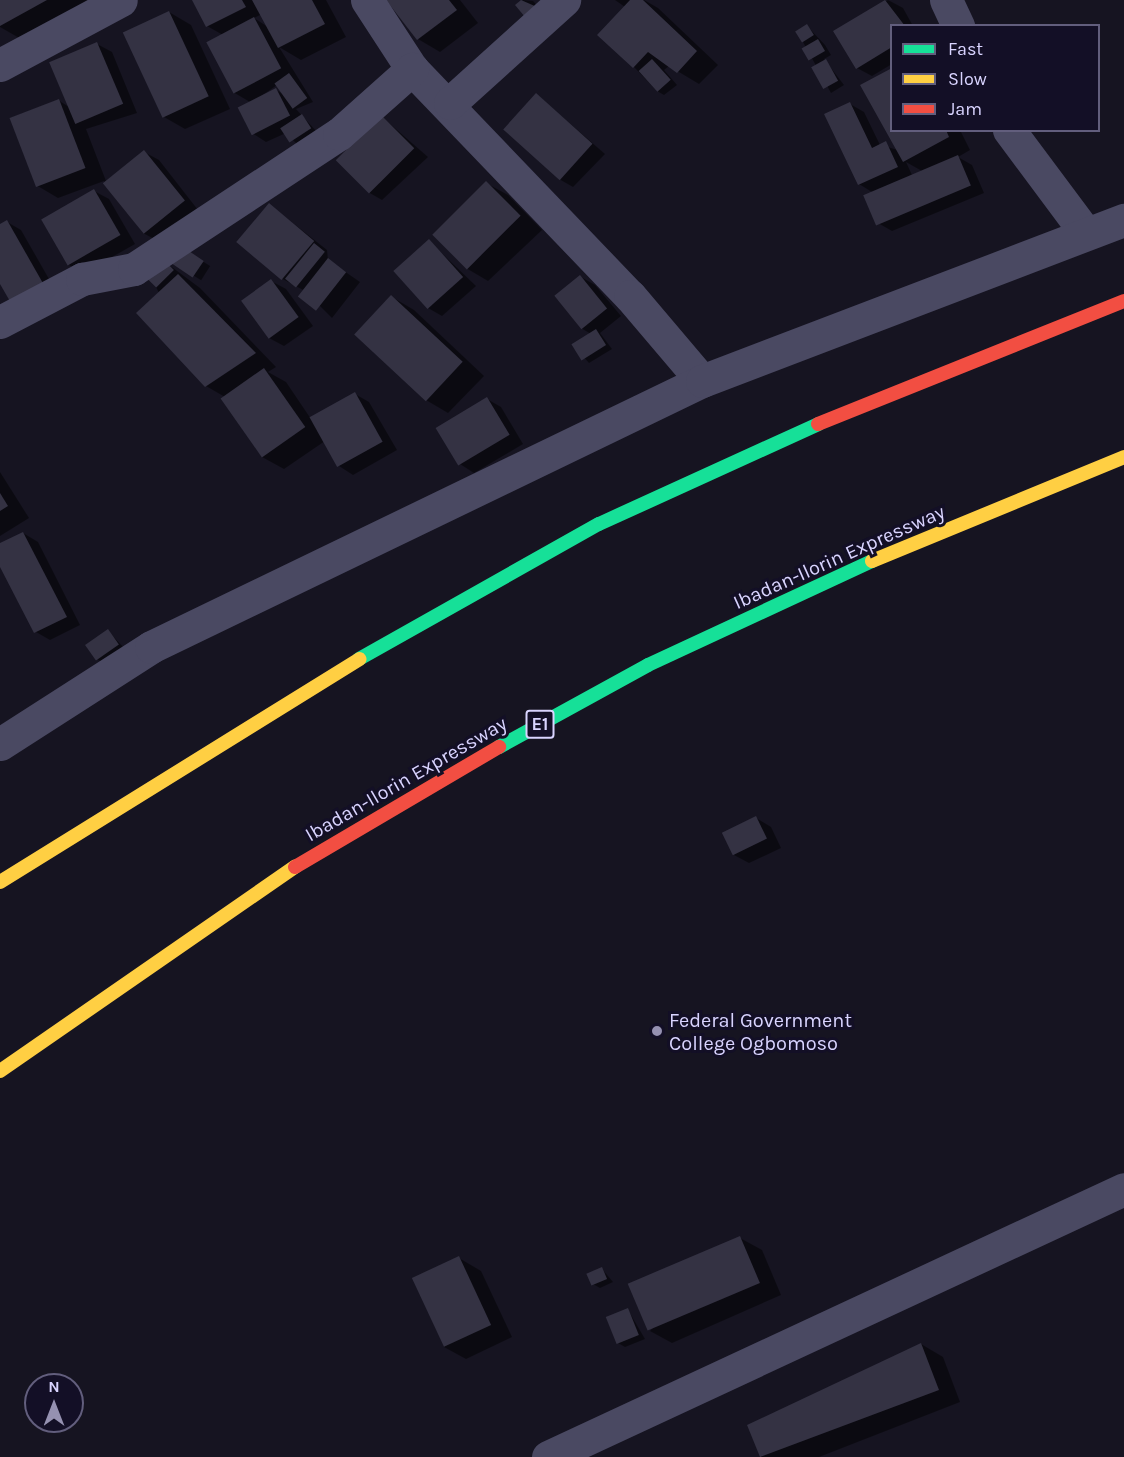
<!DOCTYPE html>
<html>
<head>
<meta charset="utf-8">
<style>
	body { margin:0 }
	#map { position:relative; width:1124px; height:1457px; overflow:hidden; background:#161421; font-family:Karla,sans-serif }
	div>[style] { position:absolute }
	[style*='--x'] { left:calc(var(--x)*1px); top:calc(var(--y)*1px); width:calc(var(--w)*1px); rotate:calc(var(--a)*1deg) }
	.shadow>* { inset:0; background:#0007; transform-origin:0 0 }
	.building>* { inset:0; background:#343243; transform-origin:0 0 }
	.street>* { height:33px; margin:-16.5px; padding:0 16.5px; transform-origin:16.5px; border-radius:16.5px; background:#4a4962 }
	.fast>* { height:14px; margin:-7px; padding:0 7px; transform-origin:7px; border-radius:7px; background:#16e098 }
	.slow>* { height:14px; margin:-7px; padding:0 7px; transform-origin:7px; border-radius:7px; background:#ffcf43 }
	.jam>* { height:14px; margin:-7px; padding:0 7px; transform-origin:7px; border-radius:7px; background:#f24e42 }
	.dots>* { width:16px; height:16px; translate:-50% -50%; box-sizing:border-box; border:3px solid #130f26; border-radius:50% }
	span { translate:-50% -50%; white-space:nowrap; text-align:center; line-height:1.15; -webkit-text-stroke:6px #130f26; paint-order:stroke }
	.shield-label span { padding:2px 4px; background:#130f26; border:2px solid; border-radius:4px; -webkit-text-stroke-width:0 }
	.shield-label { font-size:18px; color:#d9d4ff; font-weight:700 }
	.street-label { font-size:20px; color:#d9d4ff }
	.poi-label { font-size:20px; color:#d9d4ff }
	.left { translate:0 -50%; text-align:left }
	.legend { position:absolute; left:890px; top:24px; width:210px; height:108px; box-sizing:border-box; background:#130f26; border:2px solid #625e7d; margin:0; padding:8px 10px; list-style:none; font-size:18px; color:#d9d4ff }
	.legend li { display:flex; align-items:center; gap:12px; height:30px }
	.legend b { width:30px; border:2px solid #625e7d }
	.north { position:absolute; left:24px; top:1373px; width:60px; height:60px; box-sizing:border-box; background:#130f26; border:2px solid #625e7d; border-radius:50%; rotate:0deg; font-size:16px; font-weight:700; line-height:24px; text-align:center; color:#d9d4ff }
	.north::after { content:''; display:block; margin:auto; width:21px; height:27px; background:#9591b1; clip-path:polygon(50% 0,100% 100%,50% 72%,0 100%) }
</style>
</head>
<body>
<div id="map">
	<div class="shadow">
		<i style="clip-path:polygon(0 0,90px 0,21px 39px,0 27px)"></i>
		<i style="clip-path:polygon(evenodd,193px 0,326px 0,346px 37px,301px 60px,279px 47px,313px 102px,296px 109px,317px 132px,297px 144px,286px 133px,266px 142px,252px 133px,250px 102px,233px 92px,223px 35px,207px 26px,193px 0,262px 14px,268px 27px,254px 18px,262px 14px,193px 0,277px 85px,283px 94px,276px 90px,260px 97px,277px 85px)"></i>
		<i style="clip-path:polygon(388px 0,460px 0,478px 23px,440px 52px,418px 39px)"></i>
		<i style="clip-path:polygon(523px 0,533px 1px,543px 12px,517px 6px)"></i>
		<i style="clip-path:polygon(615px 0,644px 0,658px 8px,718px 65px,699px 84px,669px 66px,664px 70px,677px 85px,664px 95px,657px 91px,634px 67px,625px 7px)"></i>
		<i style="clip-path:polygon(888px 0,903px 8px,913px 26px,892px 26px,892px 64px,872px 76px,857px 68px,835px 32px)"></i>
		<i style="clip-path:polygon(169px 12px,191px 25px,230px 109px,185px 129px,164px 117px)"></i>
		<i style="clip-path:polygon(807px 26px,825px 45px,831px 55px,824px 59px,844px 85px,831px 93px,803px 42px)"></i>
		<i style="clip-path:polygon(97px 44px,112px 52px,137px 113px,86px 129px,106px 181px,144px 152px,159px 160px,198px 210px,158px 241px,143px 233px,104px 181px,58px 198px,36px 185px,10px 118px,58px 100px,69px 107px)"></i>
		<i style="clip-path:polygon(537px 95px,605px 154px,573px 187px,559px 179px)"></i>
		<i style="clip-path:polygon(evenodd,850px 104px,864px 112px,880px 145px,898px 150px,892px 130px,960px 130px,970px 150px,958px 157px,972px 165px,984px 193px,892px 231px,878px 223px,872px 192px,859px 184px,850px 104px,906px 162px,922px 171px,912px 175px,906px 162px)"></i>
		<i style="clip-path:polygon(382px 117px,428px 157px,382px 200px,368px 192px)"></i>
		<i style="clip-path:polygon(486px 183px,508px 195px,542px 230px,488px 281px,466px 268px)"></i>
		<i style="clip-path:polygon(94px 191px,109px 199px,135px 244px,84px 273px,69px 265px)"></i>
		<i style="clip-path:polygon(270px 205px,327px 250px,328px 260px,360px 282px,332px 318px,305px 291px,279px 277px)"></i>
		<i style="clip-path:polygon(7px 222px,21px 230px,57px 293px,0 280px,0 226px)"></i>
		<i style="clip-path:polygon(429px 241px,476px 286px,442px 316px,428px 308px)"></i>
		<i style="left:183px;top:249px;width:32px;height:17px;rotate:32deg"></i>
		<i style="clip-path:polygon(165px 262px,200px 288px,276px 367px,268px 372px,286px 382px,311px 419px,355px 394px,369px 402px,397px 450px,353px 475px,339px 466px,325px 441px,284px 469px,262px 457px,225px 397px,206px 386px,156px 287px)"></i>
		<i style="clip-path:polygon(581px 277px,595px 285px,621px 316px,600px 333px,612px 349px,589px 363px,573px 345px,591px 334px,581px 328px)"></i>
		<i style="clip-path:polygon(271px 281px,286px 289px,313px 326px,284px 346px,269px 338px)"></i>
		<i style="clip-path:polygon(392px 297px,414px 310px,484px 376px,448px 413px,426px 400px)"></i>
		<i style="clip-path:polygon(487px 399px,501px 407px,523px 444px,474px 473px,460px 464px)"></i>
		<i style="clip-path:polygon(0 472px,29px 518px,0 536px)"></i>
		<i style="clip-path:polygon(23px 533px,38px 542px,80px 625px,50px 640px,36px 632px,0 564px,0 545px)"></i>
		<i style="clip-path:polygon(108px 631px,125px 649px,104px 663px,97px 659px)"></i>
		<i style="clip-path:polygon(756px 818px,771px 827px,781px 848px,749px 863px,734px 855px)"></i>
		<i style="clip-path:polygon(740px 1238px,762px 1250px,781px 1295px,672px 1343px,650px 1331px)"></i>
		<i style="clip-path:polygon(459px 1258px,481px 1271px,512px 1337px,466px 1359px,444px 1347px)"></i>
		<i style="clip-path:polygon(602px 1269px,613px 1282px,600px 1288px,593px 1284px)"></i>
		<i style="clip-path:polygon(628px 1310px,645px 1339px,625px 1347px,618px 1343px)"></i>
		<i style="clip-path:polygon(921px 1344px,943px 1357px,960px 1402px,819px 1457px,761px 1457px,749px 1426px)"></i>
	</div>
	<div class="building">
		<i style="clip-path:polygon(0 0,47px 0,0 26px)"></i>
		<i style="clip-path:polygon(192px 0,242px 0,246px 7px,206px 27px)"></i>
		<i style="clip-path:polygon(252px 0,312px 0,325px 24px,278px 48px)"></i>
		<i style="clip-path:polygon(386px 0,449px 0,457px 10px,417px 40px)"></i>
		<i style="clip-path:polygon(521px 0,537px 7px,525px 17px,515px 5px)"></i>
		<i style="clip-path:polygon(630px 0,643px 0,697px 51px,677px 73px,648px 52px,633px 68px,597px 35px)"></i>
		<i style="clip-path:polygon(885px 0,905px 26px,892px 26px,892px 47px,856px 69px,833px 31px)"></i>
		<i style="left:169px;top:11px;width:94px;height:51px;rotate:65deg"></i>
		<i style="left:254px;top:17px;width:58px;height:54px;rotate:62deg"></i>
		<i style="left:807px;top:24px;width:13px;height:14px;rotate:58deg"></i>
		<i style="left:818px;top:39px;width:14px;height:19px;rotate:60deg"></i>
		<i style="left:97px;top:42px;width:67px;height:52px;rotate:67deg"></i>
		<i style="left:652px;top:59px;width:28px;height:18px;rotate:48deg"></i>
		<i style="left:826px;top:59px;width:25px;height:17px;rotate:61deg"></i>
		<i style="clip-path:polygon(892px 68px,892px 130px,946px 130px,949px 137px,903px 162px,860px 85px)"></i>
		<i style="left:289px;top:73px;width:31px;height:18px;rotate:54deg"></i>
		<i style="left:276px;top:88px;width:31px;height:43px;rotate:63deg"></i>
		<i style="left:536px;top:93px;width:76px;height:49px;rotate:42deg"></i>
		<i style="left:59px;top:99px;width:74px;height:53px;rotate:69deg"></i>
		<i style="clip-path:polygon(850px 102px,872px 148px,886px 141px,898px 167px,858px 185px,824px 114px)"></i>
		<i style="left:302px;top:114px;width:17px;height:26px;rotate:57deg"></i>
		<i style="left:381px;top:115px;width:47px;height:64px;rotate:45deg"></i>
		<i style="left:144px;top:150px;width:65px;height:53px;rotate:51deg"></i>
		<i style="left:958px;top:155px;width:33px;height:103px;rotate:67deg"></i>
		<i style="left:486px;top:181px;width:49px;height:76px;rotate:45deg"></i>
		<i style="left:94px;top:189px;width:53px;height:61px;rotate:60deg"></i>
		<i style="left:269px;top:203px;width:59px;height:51px;rotate:40deg"></i>
		<i style="clip-path:polygon(7px 220px,44px 285px,11px 303px,0 284px,0 224px)"></i>
		<i style="left:429px;top:239px;width:51px;height:48px;rotate:48deg"></i>
		<i style="left:314px;top:243px;width:14px;height:46px;rotate:39deg"></i>
		<i style="left:183px;top:247px;width:25px;height:20px;rotate:34deg"></i>
		<i style="left:328px;top:258px;width:23px;height:49px;rotate:38deg"></i>
		<i style="left:164px;top:260px;width:14px;height:25px;rotate:45deg"></i>
		<i style="clip-path:polygon(178px 274px,256px 353px,205px 387px,136px 313px)"></i>
		<i style="left:580px;top:275px;width:43px;height:33px;rotate:51deg"></i>
		<i style="left:271px;top:279px;width:47px;height:37px;rotate:54deg"></i>
		<i style="left:391px;top:295px;width:98px;height:54px;rotate:43deg"></i>
		<i style="left:596px;top:329px;width:19px;height:29px;rotate:58deg"></i>
		<i style="left:264px;top:368px;width:72px;height:53px;rotate:55deg"></i>
		<i style="left:355px;top:392px;width:57px;height:52px;rotate:61deg"></i>
		<i style="left:487px;top:397px;width:44px;height:60px;rotate:59deg"></i>
		<i style="clip-path:polygon(0 493px,8px 506px,0 511px)"></i>
		<i style="clip-path:polygon(23px 532px,67px 617px,34px 633px,0 567px,0 543px)"></i>
		<i style="left:108px;top:629px;width:19px;height:28px;rotate:55deg"></i>
		<i style="left:756px;top:816px;width:25px;height:38px;rotate:64deg"></i>
		<i style="left:740px;top:1236px;width:51px;height:122px;rotate:67deg"></i>
		<i style="left:459px;top:1256px;width:76px;height:52px;rotate:65deg"></i>
		<i style="left:602px;top:1267px;width:13px;height:17px;rotate:67deg"></i>
		<i style="left:628px;top:1308px;width:29px;height:24px;rotate:68deg"></i>
		<i style="clip-path:polygon(921px 1343px,939px 1390px,760px 1457px,747px 1425px)"></i>
	</div>
	<div class="street">
		<i style="--x:367;--y:0;--w:82;--a:56.9"></i>
		<i style="--x:412;--y:69;--w:315;--a:46.2"></i>
		<i style="--x:630;--y:296;--w:111;--a:49.7"></i>
		<i style="--x:946;--y:0;--w:29;--a:65"></i>
		<i style="--x:0;--y:65;--w:137;--a:-28.2"></i>
		<i style="--x:450;--y:103;--w:154;--a:-42.1"></i>
		<i style="--x:1009;--y:130;--w:127;--a:53.3"></i>
		<i style="--x:0;--y:322;--w:93;--a:-27.7"></i>
		<i style="--x:82;--y:279;--w:53;--a:-10.9"></i>
		<i style="--x:134;--y:269;--w:245;--a:-33.4"></i>
		<i style="--x:339;--y:134;--w:98;--a:-41.7"></i>
		<i style="--x:0;--y:744;--w:179;--a:-32.7"></i>
		<i style="--x:151;--y:647;--w:612;--a:-25.77"></i>
		<i style="--x:702;--y:381;--w:452;--a:-20.9"></i>
		<i style="--x:548;--y:1457;--w:635;--a:-24.95"></i>
	</div>
	<div class="fast">
		<i style="--x:359;--y:659;--w:275;--a:-29.4"></i>
		<i style="--x:599;--y:524;--w:241;--a:-24.5"></i>
		<i style="--x:499;--y:747;--w:170;--a:-28.8"></i>
		<i style="--x:648;--y:665;--w:247;--a:-24.9"></i>
	</div>
	<div class="slow">
		<i style="--x:872;--y:561;--w:273;--a:-22.4"></i>
		<i style="--x:0;--y:882;--w:423;--a:-31.8"></i>
		<i style="--x:0;--y:1071;--w:359;--a:-34.7"></i>
	</div>
	<div class="jam">
		<i style="--x:818;--y:424;--w:330;--a:-21.9"></i>
		<i style="--x:295;--y:867;--w:237;--a:-30.5"></i>
	</div>
	<div class="dots">
		<i style="left:657px;top:1031px;background:#9591b1"></i>
	</div>
	<div class="shield-label">
		<span style="left:540px;top:724px">E1</span>
	</div>
	<div class="street-label">
		<span style="left:839px;top:557px;rotate:-24deg">Ibadan-Ilorin Expressway</span>
		<span style="left:406px;top:779px;rotate:-30deg">Ibadan-Ilorin Expressway</span>
	</div>
	<div class="poi-label">
		<span class="left" style="left:669px;top:1032px">Federal Government<br>College Ogbomoso</span>
	</div>
	<ul class="legend">
	<li><b style="height:8px;background:#16e098"></b>Fast</li>
	<li><b style="height:8px;background:#ffcf43"></b>Slow</li>
	<li><b style="height:8px;background:#f24e42"></b>Jam</li>
	</ul>
	<div class="north">N</div>
</div>
</body>
</html>
